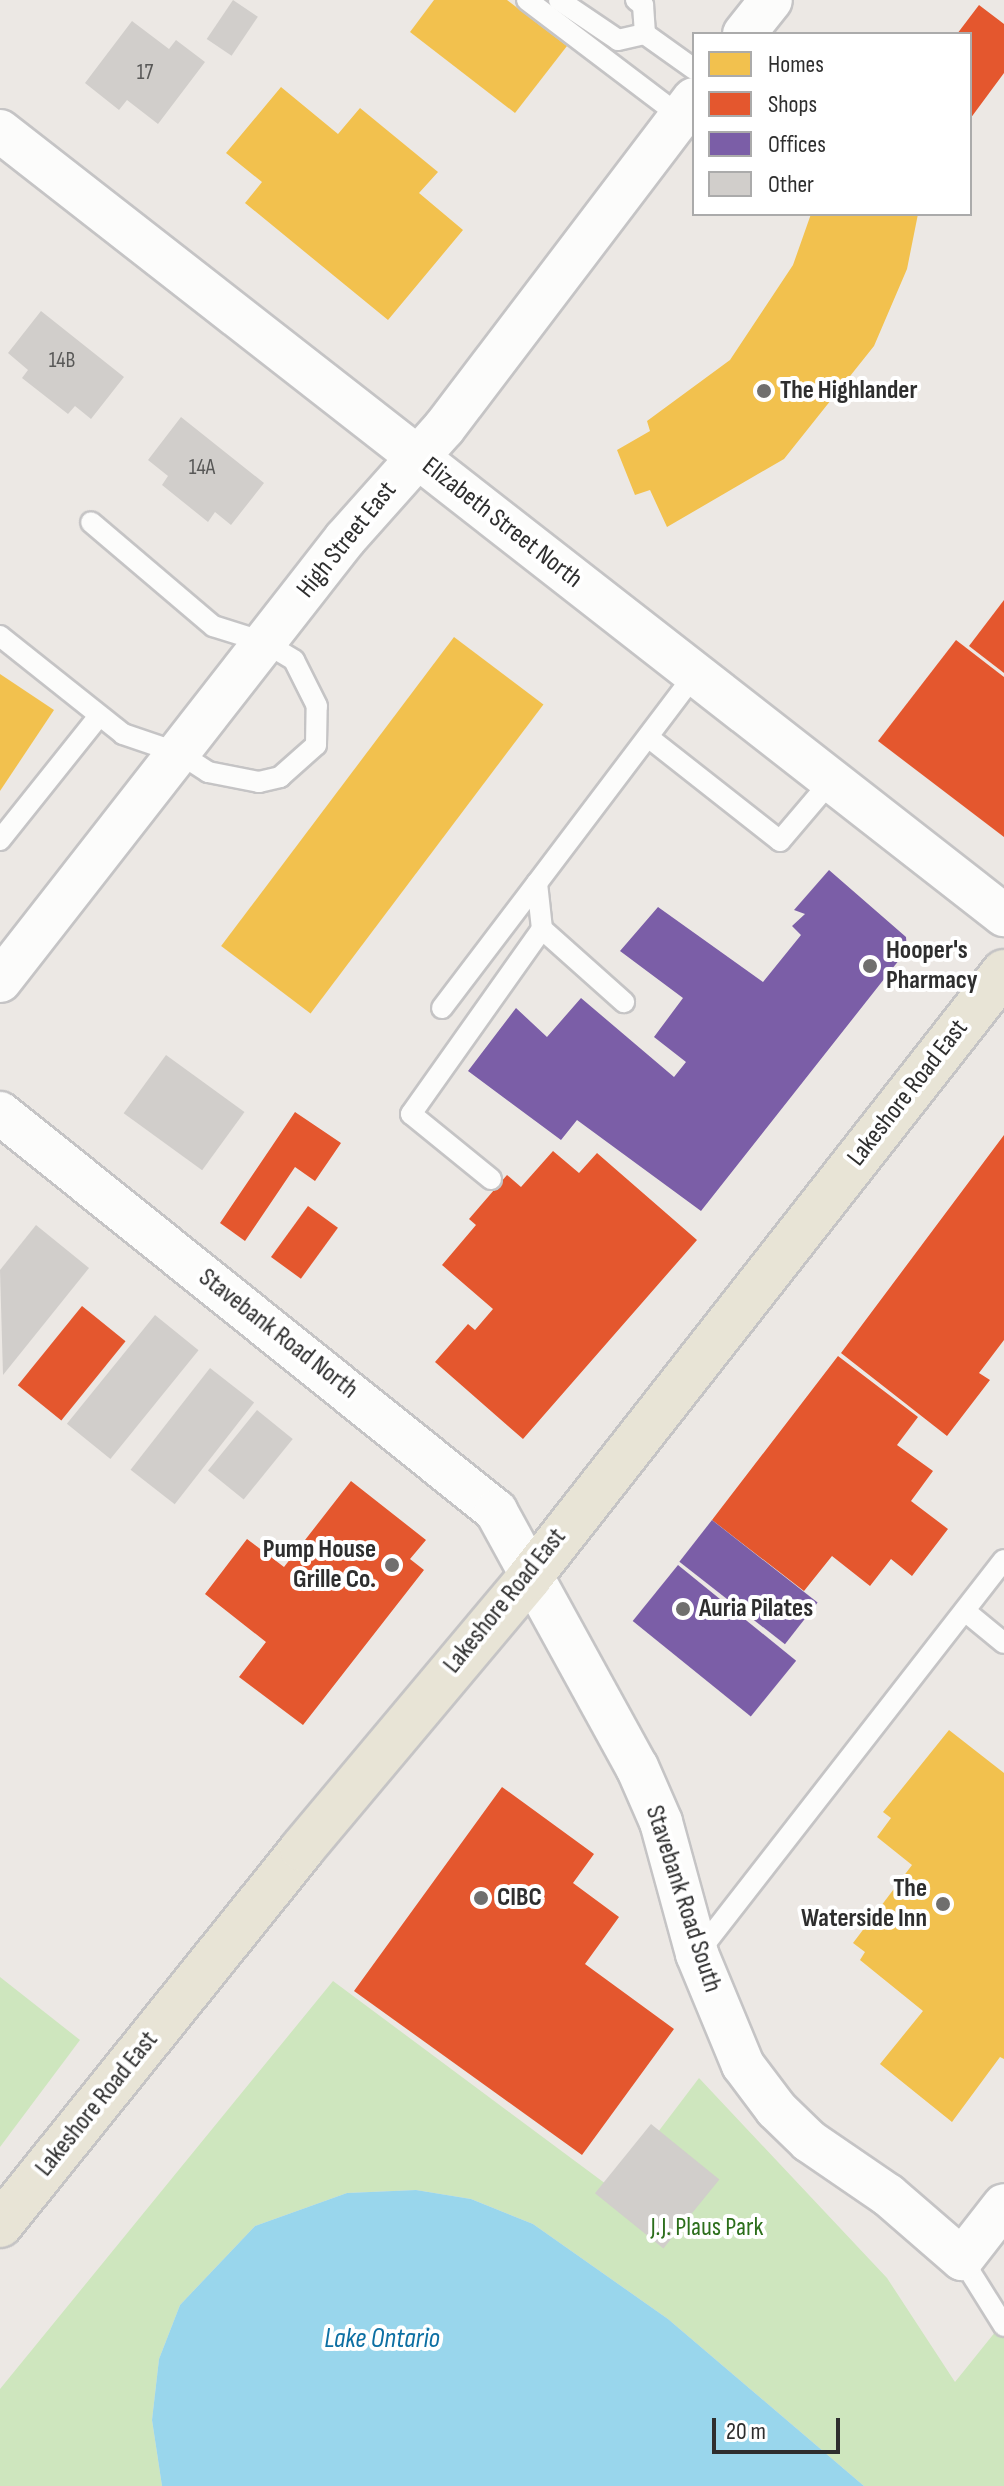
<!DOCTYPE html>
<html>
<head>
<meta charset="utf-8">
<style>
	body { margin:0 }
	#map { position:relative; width:1004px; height:2486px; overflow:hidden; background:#ece8e4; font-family:"Sofia Sans Condensed",sans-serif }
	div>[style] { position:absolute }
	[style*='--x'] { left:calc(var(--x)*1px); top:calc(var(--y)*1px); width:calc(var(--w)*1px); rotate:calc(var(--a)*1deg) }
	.green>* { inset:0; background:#cee6be }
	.water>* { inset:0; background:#99d6ec }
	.homes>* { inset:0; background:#f2c14e; transform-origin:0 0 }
	.shops>* { inset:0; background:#e4572e; transform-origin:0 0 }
	.offices>* { inset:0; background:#7b5ea7; transform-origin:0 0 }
	.building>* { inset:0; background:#d1cecb; transform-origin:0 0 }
	.roads { filter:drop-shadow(2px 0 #c5c4c5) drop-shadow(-2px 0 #c5c4c5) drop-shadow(0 2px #c5c4c5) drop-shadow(0 -2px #c5c4c5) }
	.lane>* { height:20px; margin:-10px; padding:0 10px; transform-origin:10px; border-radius:10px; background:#fcfcfb }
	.street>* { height:42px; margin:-21px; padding:0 21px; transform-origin:21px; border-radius:21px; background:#fcfcfb }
	.primary>* { height:44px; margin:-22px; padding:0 22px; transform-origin:22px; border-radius:22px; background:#e8e4d6 }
	.dots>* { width:22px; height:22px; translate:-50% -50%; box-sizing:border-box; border:4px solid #fff; border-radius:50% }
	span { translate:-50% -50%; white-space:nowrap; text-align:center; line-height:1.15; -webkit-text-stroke:8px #fff; paint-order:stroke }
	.number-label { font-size:22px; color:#585857 }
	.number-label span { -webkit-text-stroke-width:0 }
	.poi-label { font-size:26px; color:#2e2e2e; font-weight:700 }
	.left { translate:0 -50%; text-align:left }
	.right { translate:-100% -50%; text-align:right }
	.street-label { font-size:26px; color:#2e2e2e }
	.park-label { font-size:26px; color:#2c6e1b }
	.water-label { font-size:28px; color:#0d6fa3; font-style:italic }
	.legend { position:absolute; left:692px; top:32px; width:280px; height:184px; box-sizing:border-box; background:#fff; border:2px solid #ababab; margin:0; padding:10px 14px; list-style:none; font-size:24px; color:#2e2e2e }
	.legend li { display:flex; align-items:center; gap:16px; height:40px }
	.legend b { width:40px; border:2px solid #ababab }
	.scale { position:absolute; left:712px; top:2418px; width:128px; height:36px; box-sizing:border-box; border:4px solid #2e2e2e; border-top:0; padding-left:10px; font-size:24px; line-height:28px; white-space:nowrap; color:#2e2e2e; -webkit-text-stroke:6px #fff; paint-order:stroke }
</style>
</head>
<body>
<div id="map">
	<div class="green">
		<i style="clip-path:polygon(0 1977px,80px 2040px,0 2147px)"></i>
		<i style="clip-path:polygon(333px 1981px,614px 2190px,699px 2078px,887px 2278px,955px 2382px,1004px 2321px,1004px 2486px,864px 2486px,668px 2319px,533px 2224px,471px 2199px,416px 2190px,347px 2193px,255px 2226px,180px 2305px,159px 2359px,152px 2420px,162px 2486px,0 2486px,0 2389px)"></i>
	</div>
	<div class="water">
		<i style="clip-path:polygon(416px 2190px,471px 2199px,533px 2224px,668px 2319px,864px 2486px,162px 2486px,152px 2420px,159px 2359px,180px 2305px,255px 2226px,347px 2193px)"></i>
	</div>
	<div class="homes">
		<i style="clip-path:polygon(434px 0,507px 0,567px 46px,515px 113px,410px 32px)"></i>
		<i style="clip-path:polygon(281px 87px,338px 134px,360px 108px,438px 172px,419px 193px,463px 230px,388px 320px,245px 203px,262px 182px,226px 153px)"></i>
		<i style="clip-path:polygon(811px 214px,918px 214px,907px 269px,874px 346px,784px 459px,667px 527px,650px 490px,635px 495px,617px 450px,650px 431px,647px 421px,730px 360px,793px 265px)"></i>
		<i style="left:454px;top:637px;width:112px;height:387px;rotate:37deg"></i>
		<i style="clip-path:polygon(0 674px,54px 710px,0 791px)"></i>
		<i style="clip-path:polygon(949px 1730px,1004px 1773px,1004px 2059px,1000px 2057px,952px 2122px,880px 2064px,923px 2011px,860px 1960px,865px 1952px,853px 1943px,912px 1865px,877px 1837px,891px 1818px,883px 1812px)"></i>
	</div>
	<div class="shops">
		<i style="clip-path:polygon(979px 5px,1004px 24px,1004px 73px,970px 119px,970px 34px,957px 34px)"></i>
		<i style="clip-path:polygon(1004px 600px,1004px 673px,969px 646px)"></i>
		<i style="clip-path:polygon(956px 640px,1004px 677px,1004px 837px,878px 741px)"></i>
		<i style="clip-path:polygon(295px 1112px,341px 1143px,315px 1181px,295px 1167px,245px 1241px,220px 1223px)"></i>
		<i style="clip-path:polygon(1004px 1135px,1004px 1340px,979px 1373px,990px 1380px,947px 1436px,841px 1353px)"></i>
		<i style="clip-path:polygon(553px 1151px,579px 1173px,597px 1153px,697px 1240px,523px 1439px,435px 1362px,468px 1324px,475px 1330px,493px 1309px,442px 1265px,476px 1225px,469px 1219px,507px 1175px,521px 1187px)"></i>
		<i style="left:308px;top:1206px;width:37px;height:63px;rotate:36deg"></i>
		<i style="left:82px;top:1306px;width:56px;height:102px;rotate:39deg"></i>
		<i style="clip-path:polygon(838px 1356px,918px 1417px,897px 1445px,933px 1471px,911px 1501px,948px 1529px,912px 1576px,891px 1559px,870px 1586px,832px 1556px,804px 1591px,712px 1520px)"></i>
		<i style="clip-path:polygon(351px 1481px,426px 1540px,410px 1559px,424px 1570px,303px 1725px,239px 1677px,266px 1642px,205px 1594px,247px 1539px,284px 1567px)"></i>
		<i style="clip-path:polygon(502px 1787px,594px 1854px,573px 1883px,619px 1917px,585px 1964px,674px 2029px,582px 2155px,354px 1991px)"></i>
	</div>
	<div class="offices">
		<i style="clip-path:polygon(829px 870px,906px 937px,907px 950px,701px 1211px,577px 1120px,561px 1140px,468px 1071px,516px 1008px,547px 1037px,581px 998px,674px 1077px,686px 1062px,654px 1037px,683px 998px,620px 951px,658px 907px,763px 982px,801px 935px,792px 926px,805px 914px,794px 910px)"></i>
		<i style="left:712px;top:1520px;width:134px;height:53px;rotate:38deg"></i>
		<i style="left:678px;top:1565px;width:152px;height:72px;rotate:39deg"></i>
	</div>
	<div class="building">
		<i style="left:233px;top:0;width:30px;height:47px;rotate:34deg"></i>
		<i style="clip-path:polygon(132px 21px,169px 49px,176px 40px,205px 62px,158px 124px,127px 100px,119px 110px,85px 83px)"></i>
		<i style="clip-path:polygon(41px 311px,124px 377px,91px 419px,75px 406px,68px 414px,22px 378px,28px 370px,8px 353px)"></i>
		<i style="clip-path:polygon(181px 417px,264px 483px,231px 525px,215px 512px,208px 522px,162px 485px,168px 476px,148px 460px)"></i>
		<i style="left:166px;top:1055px;width:97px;height:72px;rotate:36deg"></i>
		<i style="clip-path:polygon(36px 1225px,89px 1268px,3px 1375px,0 1270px)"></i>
		<i style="left:155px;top:1315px;width:56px;height:140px;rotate:39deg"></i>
		<i style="left:210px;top:1368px;width:56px;height:129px;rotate:38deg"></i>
		<i style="left:257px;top:1410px;width:46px;height:78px;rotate:39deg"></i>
		<i style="left:651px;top:2124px;width:88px;height:89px;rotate:39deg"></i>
	</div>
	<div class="roads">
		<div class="lane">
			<i style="--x:527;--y:0;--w:192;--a:37.2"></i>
			<i style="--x:559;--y:0;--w:71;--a:34.1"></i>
			<i style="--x:618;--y:40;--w:28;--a:-13"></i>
			<i style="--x:636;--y:0;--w:9;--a:36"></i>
			<i style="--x:643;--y:5;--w:29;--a:86"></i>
			<i style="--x:645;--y:34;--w:60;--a:35.5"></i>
			<i style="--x:0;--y:636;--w:157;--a:38.5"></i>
			<i style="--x:123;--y:734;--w:59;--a:18.7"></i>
			<i style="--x:179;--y:753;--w:35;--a:33"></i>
			<i style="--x:208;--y:772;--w:52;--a:11.1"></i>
			<i style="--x:259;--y:782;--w:22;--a:-13"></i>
			<i style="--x:280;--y:777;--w:48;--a:-41.6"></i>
			<i style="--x:316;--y:745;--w:39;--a:-89"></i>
			<i style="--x:317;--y:706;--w:51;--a:-116.6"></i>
			<i style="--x:294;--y:660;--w:35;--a:-149"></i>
			<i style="--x:264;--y:642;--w:53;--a:-162.6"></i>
			<i style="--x:213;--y:626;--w:160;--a:-139.6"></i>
			<i style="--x:648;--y:737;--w:168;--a:38.2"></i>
			<i style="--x:780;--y:841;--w:79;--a:-49.6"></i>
			<i style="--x:0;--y:840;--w:159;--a:-51.4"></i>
			<i style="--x:542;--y:929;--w:110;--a:41.7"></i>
			<i style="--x:442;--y:1008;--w:157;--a:-52.8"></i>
			<i style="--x:491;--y:1179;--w:103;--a:-140.9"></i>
			<i style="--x:411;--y:1114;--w:227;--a:-54.7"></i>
			<i style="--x:542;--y:929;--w:46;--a:-96.2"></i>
			<i style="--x:537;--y:883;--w:262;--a:-52.9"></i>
			<i style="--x:965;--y:1611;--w:50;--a:39.4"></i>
			<i style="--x:697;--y:1954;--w:499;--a:-52.1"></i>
			<i style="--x:962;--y:2259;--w:79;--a:57.9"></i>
		</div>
		<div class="street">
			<i style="--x:744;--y:34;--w:43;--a:-51.5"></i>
			<i style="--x:0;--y:131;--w:1274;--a:37.99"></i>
			<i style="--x:0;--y:981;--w:561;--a:-52.03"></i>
			<i style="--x:345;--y:539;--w:149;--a:-48.3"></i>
			<i style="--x:444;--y:428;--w:413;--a:-52.8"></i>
			<i style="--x:0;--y:1113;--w:636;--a:38.74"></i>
			<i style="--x:496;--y:1511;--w:292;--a:61.2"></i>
			<i style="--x:637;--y:1767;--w:60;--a:66.4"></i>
			<i style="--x:661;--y:1822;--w:137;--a:74.7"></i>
			<i style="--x:697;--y:1954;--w:120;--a:67.5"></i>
			<i style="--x:743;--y:2065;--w:55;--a:53.1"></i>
			<i style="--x:776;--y:2109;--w:46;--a:44.1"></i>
			<i style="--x:809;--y:2141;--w:96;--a:34.4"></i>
			<i style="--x:888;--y:2195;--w:98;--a:40.9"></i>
			<i style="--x:962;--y:2259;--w:68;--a:-52.1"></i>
		</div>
		<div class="primary">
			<i style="--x:0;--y:2225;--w:482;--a:-51.2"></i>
			<i style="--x:302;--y:1849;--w:354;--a:-50"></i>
			<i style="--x:529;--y:1578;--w:770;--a:-51.91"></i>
		</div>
	</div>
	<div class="dots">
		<i style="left:764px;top:391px;background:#706f6e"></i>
		<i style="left:870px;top:966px;background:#706f6e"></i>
		<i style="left:392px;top:1565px;background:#706f6e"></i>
		<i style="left:683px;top:1609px;background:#706f6e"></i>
		<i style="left:481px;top:1898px;background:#706f6e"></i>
		<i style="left:943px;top:1904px;background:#706f6e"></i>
	</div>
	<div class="number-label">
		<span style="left:145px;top:73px">17</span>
		<span style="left:62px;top:361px">14B</span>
		<span style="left:202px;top:468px">14A</span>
	</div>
	<div class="poi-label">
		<span class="left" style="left:780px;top:391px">The Highlander</span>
		<span class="left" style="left:886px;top:966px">Hooper's<br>Pharmacy</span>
		<span class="right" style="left:376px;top:1565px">Pump House<br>Grille Co.</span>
		<span class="left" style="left:699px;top:1609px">Auria Pilates</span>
		<span class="right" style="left:927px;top:1904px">The<br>Waterside Inn</span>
		<span class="left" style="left:497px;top:1898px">CIBC</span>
	</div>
	<div class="street-label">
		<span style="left:502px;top:523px;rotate:38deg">Elizabeth Street North</span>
		<span style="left:347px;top:540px;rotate:-51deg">High Street East</span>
		<span style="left:908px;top:1093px;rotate:-52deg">Lakeshore Road East</span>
		<span style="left:278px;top:1334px;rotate:38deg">Stavebank Road North</span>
		<span style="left:505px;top:1601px;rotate:-51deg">Lakeshore Road East</span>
		<span style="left:683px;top:1899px;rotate:72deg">Stavebank Road South</span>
		<span style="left:97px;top:2104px;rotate:-51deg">Lakeshore Road East</span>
	</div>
	<div class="park-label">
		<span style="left:707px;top:2228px">J.J. Plaus Park</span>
	</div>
	<div class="water-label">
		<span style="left:382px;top:2339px">Lake Ontario</span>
	</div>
	<ul class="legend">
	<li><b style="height:22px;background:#f2c14e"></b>Homes</li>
	<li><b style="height:22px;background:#e4572e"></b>Shops</li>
	<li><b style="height:22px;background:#7b5ea7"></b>Offices</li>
	<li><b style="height:22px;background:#d1cecb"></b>Other</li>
	</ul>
	<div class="scale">20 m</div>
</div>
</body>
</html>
